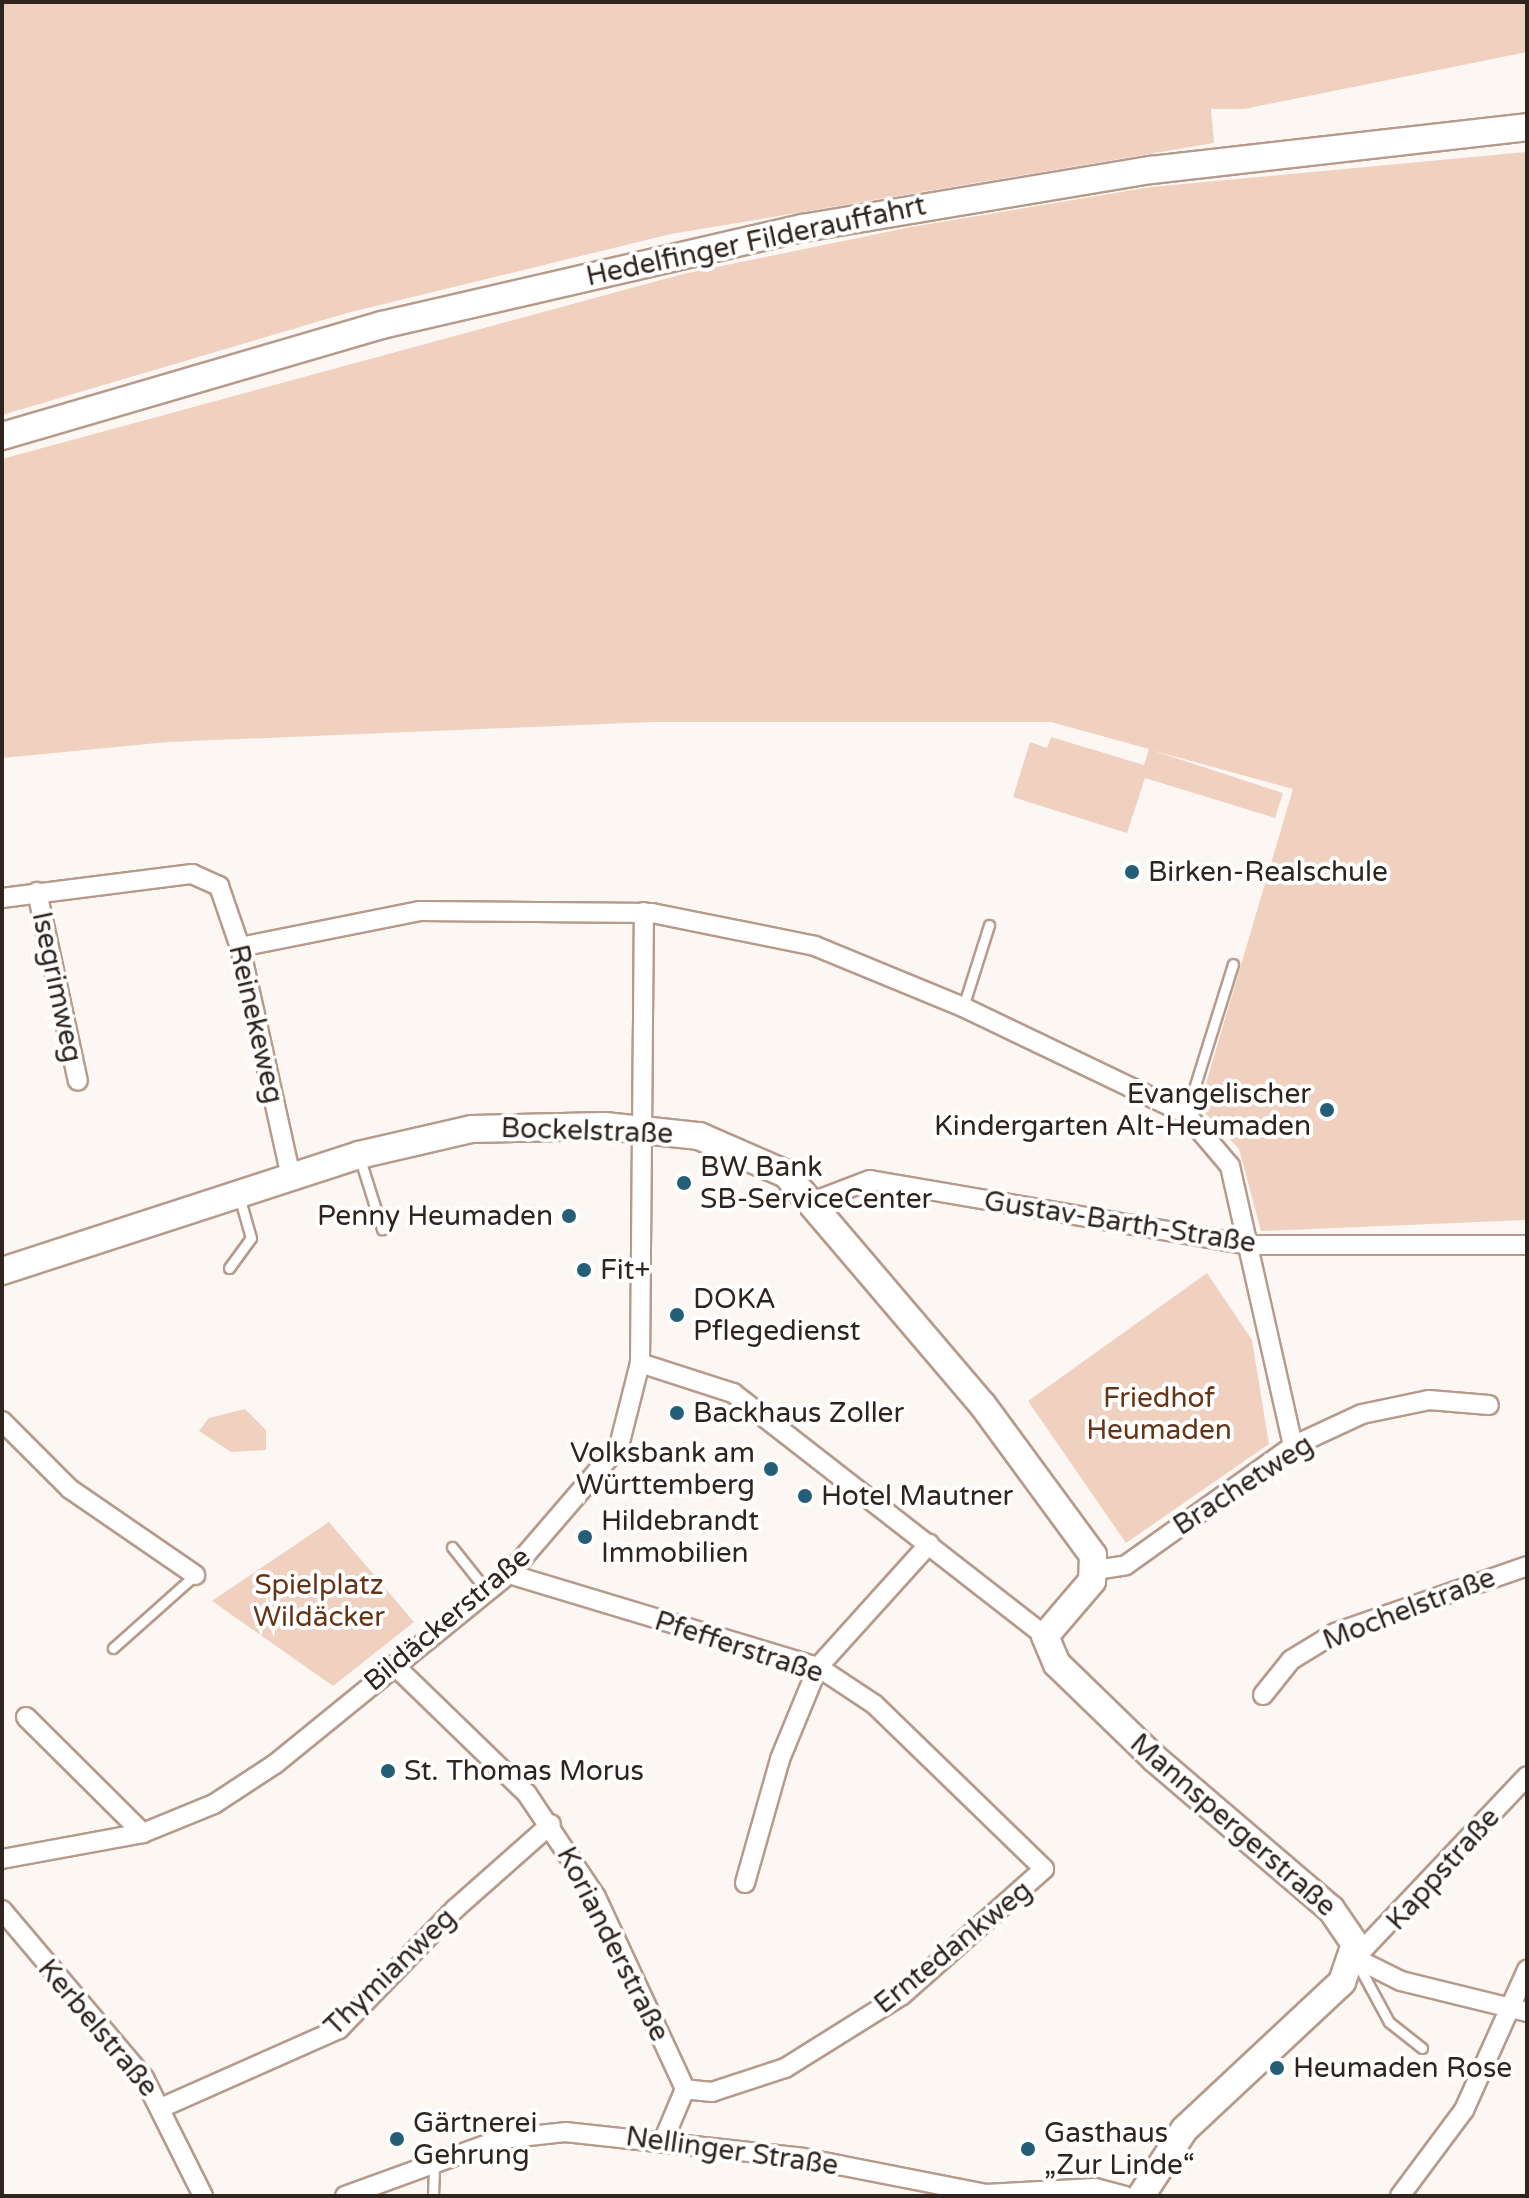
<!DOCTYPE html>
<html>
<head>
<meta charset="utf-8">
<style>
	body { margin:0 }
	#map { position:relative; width:1529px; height:2198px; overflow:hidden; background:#fdf7f3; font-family:"Varela Round",sans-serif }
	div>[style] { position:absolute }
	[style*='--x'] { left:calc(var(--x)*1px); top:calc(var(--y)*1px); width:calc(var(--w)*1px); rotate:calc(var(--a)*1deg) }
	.green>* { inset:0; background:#f0d0bf }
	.roads { filter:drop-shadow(2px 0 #b69b8d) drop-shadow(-2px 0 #b69b8d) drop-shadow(0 2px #b69b8d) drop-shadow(0 -2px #b69b8d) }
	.lane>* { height:9px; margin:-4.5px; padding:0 4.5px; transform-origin:4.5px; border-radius:4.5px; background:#fff }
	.street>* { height:18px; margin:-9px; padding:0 9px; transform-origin:9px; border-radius:9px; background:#fff }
	.secondary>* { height:26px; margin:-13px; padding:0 13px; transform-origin:13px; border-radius:13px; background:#fff }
	.dots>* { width:22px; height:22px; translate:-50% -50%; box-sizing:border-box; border:4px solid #fff; border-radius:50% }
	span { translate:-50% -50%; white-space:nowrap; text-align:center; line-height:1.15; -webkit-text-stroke:8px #fff; paint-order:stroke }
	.street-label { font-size:28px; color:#2f241e }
	.poi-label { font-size:28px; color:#2f241e }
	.left { translate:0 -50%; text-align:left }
	.right { translate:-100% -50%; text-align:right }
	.park-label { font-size:28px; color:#663416 }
	.frame { position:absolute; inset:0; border:4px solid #2f241e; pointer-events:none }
</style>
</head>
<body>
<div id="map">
	<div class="green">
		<i style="clip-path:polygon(2px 2px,1527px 2px,1527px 52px,1244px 109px,1211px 109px,1214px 143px,671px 234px,347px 313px,2px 415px)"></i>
		<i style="clip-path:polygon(1527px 152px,1527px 1220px,1261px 1231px,1239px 1149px,1199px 1107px,1293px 789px,1151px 750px,1283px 793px,1275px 818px,1145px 778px,1127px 833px,1013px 797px,1030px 742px,1047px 748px,1051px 737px,1144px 765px,1149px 749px,1051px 722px,652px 722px,168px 742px,2px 758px,2px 459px,683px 274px,911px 227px,1151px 187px)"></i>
		<i style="clip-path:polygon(1207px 1273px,1252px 1340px,1269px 1444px,1126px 1543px,1028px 1401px)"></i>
		<i style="clip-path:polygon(245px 1409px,266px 1430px,266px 1450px,231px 1452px,199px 1431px,209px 1418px)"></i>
		<i style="clip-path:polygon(329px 1522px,414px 1622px,333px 1686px,212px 1601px)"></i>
	</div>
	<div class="roads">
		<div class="lane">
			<i style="--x:963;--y:1007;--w:86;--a:-72.4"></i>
			<i style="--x:1186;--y:1114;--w:157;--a:-72.6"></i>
			<i style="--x:359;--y:1156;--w:77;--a:72.5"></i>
			<i style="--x:229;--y:1268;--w:37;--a:-54"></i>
			<i style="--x:251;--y:1238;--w:44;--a:-105.9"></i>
			<i style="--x:452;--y:1547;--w:56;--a:51.5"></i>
			<i style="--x:113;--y:1648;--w:110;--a:-41.7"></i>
			<i style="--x:1356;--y:1961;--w:69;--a:61.6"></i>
			<i style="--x:1389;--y:2022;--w:42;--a:38.2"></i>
			<i style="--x:433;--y:2196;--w:34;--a:-88"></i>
		</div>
		<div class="street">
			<i style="--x:37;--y:892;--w:193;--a:77.8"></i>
			<i style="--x:2;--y:898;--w:192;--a:-7.2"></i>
			<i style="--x:192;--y:874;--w:30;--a:24"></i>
			<i style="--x:219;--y:886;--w:65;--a:71"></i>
			<i style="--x:240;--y:947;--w:236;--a:77.5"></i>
			<i style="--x:240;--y:947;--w:184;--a:-11.3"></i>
			<i style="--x:420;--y:911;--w:232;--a:0.5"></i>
			<i style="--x:652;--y:913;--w:166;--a:11.4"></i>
			<i style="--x:815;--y:946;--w:160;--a:22.4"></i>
			<i style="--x:963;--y:1007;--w:247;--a:25.6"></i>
			<i style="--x:1186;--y:1114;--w:68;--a:49.8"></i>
			<i style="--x:1230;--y:1166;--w:287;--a:77.3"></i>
			<i style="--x:815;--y:1201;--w:59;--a:-20.9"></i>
			<i style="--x:870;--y:1180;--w:386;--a:9.7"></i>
			<i style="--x:1250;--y:1245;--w:277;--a:0"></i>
			<i style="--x:640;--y:1363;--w:98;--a:17.9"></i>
			<i style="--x:733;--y:1393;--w:395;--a:37.9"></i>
			<i style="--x:2;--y:1421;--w:96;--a:45"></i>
			<i style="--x:70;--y:1489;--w:152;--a:34.5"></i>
			<i style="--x:1096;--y:1570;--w:30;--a:-9"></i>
			<i style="--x:1126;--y:1565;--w:205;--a:-35.5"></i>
			<i style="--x:1293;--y:1446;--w:76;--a:-24.9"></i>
			<i style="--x:1362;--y:1414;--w:68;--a:-11.8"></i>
			<i style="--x:1429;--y:1400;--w:60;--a:4.8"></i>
			<i style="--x:509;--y:1574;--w:323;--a:16.8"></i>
			<i style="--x:818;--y:1667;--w:67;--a:33.5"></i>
			<i style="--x:874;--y:1704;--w:237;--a:44.1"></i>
			<i style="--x:1044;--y:1869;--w:190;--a:138.4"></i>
			<i style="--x:902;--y:1995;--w:138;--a:148"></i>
			<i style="--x:785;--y:2068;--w:77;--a:161.8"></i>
			<i style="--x:712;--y:2092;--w:27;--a:-174"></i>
			<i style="--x:394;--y:1665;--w:185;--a:44.1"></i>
			<i style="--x:527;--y:1794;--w:124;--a:56.2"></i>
			<i style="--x:596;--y:1897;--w:212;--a:65.1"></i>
			<i style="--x:685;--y:2089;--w:54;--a:112.8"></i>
			<i style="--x:1263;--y:1695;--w:45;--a:-51.3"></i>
			<i style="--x:1291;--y:1660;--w:52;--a:-31.5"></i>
			<i style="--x:1335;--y:1633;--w:203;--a:-19.2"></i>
			<i style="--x:26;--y:1717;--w:165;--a:44.8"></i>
			<i style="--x:2;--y:1859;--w:143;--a:-10.4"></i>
			<i style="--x:143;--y:1833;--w:77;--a:-22.2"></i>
			<i style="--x:214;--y:1804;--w:73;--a:-33.3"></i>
			<i style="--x:275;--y:1764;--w:301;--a:-39.1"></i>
			<i style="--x:509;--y:1574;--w:169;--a:-49.3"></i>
			<i style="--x:619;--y:1446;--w:86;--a:-75.8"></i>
			<i style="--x:640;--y:1363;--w:451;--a:-89.5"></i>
			<i style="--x:745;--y:1883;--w:129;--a:-74.2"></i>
			<i style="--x:780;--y:1759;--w:100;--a:-67.6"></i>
			<i style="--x:818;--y:1667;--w:166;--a:-47.9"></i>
			<i style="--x:2;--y:1910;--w:220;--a:49.8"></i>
			<i style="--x:144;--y:2078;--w:132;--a:63.4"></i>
			<i style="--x:1355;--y:1958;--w:250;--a:-46.6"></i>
			<i style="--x:1355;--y:1958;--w:51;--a:26.6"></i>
			<i style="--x:1401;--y:1981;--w:130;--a:13.8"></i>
			<i style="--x:163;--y:2107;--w:193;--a:-23.9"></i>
			<i style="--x:339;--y:2029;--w:167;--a:-46"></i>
			<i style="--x:455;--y:1909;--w:128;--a:-41.5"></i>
			<i style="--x:345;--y:2196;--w:167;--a:-20"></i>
			<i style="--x:502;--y:2139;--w:63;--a:-6.3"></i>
			<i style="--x:565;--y:2132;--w:239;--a:6.2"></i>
			<i style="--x:803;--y:2158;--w:187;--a:11.1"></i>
			<i style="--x:986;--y:2194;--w:109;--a:-3.2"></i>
			<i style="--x:1095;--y:2188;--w:31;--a:15"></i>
			<i style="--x:1400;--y:2196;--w:107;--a:-53.3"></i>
			<i style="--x:1464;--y:2110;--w:154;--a:-65.8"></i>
		</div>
		<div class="secondary">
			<i style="--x:2;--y:436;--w:396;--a:-16.3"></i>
			<i style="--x:382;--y:325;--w:432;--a:-13"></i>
			<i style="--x:803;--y:228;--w:353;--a:-9.5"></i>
			<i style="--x:1151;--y:170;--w:378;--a:-6.5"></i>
			<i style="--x:2;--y:1271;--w:375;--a:-18"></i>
			<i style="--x:359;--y:1155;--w:116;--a:-13"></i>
			<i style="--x:472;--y:1129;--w:133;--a:-1.3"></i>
			<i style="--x:605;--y:1126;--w:95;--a:6.1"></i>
			<i style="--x:699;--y:1136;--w:95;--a:23.6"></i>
			<i style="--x:786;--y:1174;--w:302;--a:49.6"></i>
			<i style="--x:982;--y:1404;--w:187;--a:53.7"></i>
			<i style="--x:1093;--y:1555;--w:26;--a:92"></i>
			<i style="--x:1092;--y:1581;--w:72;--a:130.5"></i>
			<i style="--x:1045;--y:1636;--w:30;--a:67"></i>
			<i style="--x:1057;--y:1664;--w:135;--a:44.1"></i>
			<i style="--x:1154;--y:1758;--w:233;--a:40.5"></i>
			<i style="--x:1331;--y:1909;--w:42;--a:55.6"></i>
			<i style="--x:1355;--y:1944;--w:40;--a:108.9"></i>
			<i style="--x:1342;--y:1982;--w:216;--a:136.9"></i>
			<i style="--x:1184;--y:2130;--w:79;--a:123.1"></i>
		</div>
	</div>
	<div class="dots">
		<i style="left:1132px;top:872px;background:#245e77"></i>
		<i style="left:1327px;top:1110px;background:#245e77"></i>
		<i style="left:684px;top:1183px;background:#245e77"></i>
		<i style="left:569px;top:1216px;background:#245e77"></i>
		<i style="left:584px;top:1270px;background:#245e77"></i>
		<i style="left:677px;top:1315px;background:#245e77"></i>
		<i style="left:677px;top:1413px;background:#245e77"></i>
		<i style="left:771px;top:1469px;background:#245e77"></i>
		<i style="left:805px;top:1496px;background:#245e77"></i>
		<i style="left:585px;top:1537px;background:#245e77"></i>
		<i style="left:388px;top:1771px;background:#245e77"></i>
		<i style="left:1277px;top:2068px;background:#245e77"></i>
		<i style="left:397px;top:2139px;background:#245e77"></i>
		<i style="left:1028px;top:2149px;background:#245e77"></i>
	</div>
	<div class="street-label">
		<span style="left:756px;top:241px;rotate:-12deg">Hedelfinger Filderauffahrt</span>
		<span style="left:57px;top:987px;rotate:78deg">Isegrimweg</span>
		<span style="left:256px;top:1024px;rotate:77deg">Reinekeweg</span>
		<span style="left:587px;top:1131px;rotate:2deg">Bockelstraße</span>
		<span style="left:1120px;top:1222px;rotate:9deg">Gustav-Barth-Straße</span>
		<span style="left:1243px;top:1485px;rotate:-33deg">Brachetweg</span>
		<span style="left:1409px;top:1609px;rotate:-21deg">Mochelstraße</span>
		<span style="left:447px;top:1619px;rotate:-40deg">Bildäckerstraße</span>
		<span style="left:739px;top:1647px;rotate:18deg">Pfefferstraße</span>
		<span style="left:1233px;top:1825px;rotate:41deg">Mannspergerstraße</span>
		<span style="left:1443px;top:1869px;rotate:-48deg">Kappstraße</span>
		<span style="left:613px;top:1944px;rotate:63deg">Korianderstraße</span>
		<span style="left:953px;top:1947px;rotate:-39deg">Erntedankweg</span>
		<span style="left:390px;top:1972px;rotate:-44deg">Thymianweg</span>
		<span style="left:98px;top:2028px;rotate:50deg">Kerbelstraße</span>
		<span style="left:732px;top:2151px;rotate:8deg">Nellinger Straße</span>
	</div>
	<div class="poi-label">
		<span class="left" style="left:1148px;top:872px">Birken-Realschule</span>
		<span class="right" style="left:1311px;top:1110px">Evangelischer<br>Kindergarten Alt-Heumaden</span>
		<span class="left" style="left:700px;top:1183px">BW Bank<br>SB-ServiceCenter</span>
		<span class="right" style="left:553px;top:1216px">Penny Heumaden</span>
		<span class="left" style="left:600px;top:1270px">Fit+</span>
		<span class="left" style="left:693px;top:1315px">DOKA<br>Pflegedienst</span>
		<span class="left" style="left:693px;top:1413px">Backhaus Zoller</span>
		<span class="right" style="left:755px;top:1469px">Volksbank am<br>Württemberg</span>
		<span class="left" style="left:821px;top:1496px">Hotel Mautner</span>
		<span class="left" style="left:601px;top:1537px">Hildebrandt<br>Immobilien</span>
		<span class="left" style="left:404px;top:1771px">St. Thomas Morus</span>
		<span class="left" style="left:1293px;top:2068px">Heumaden Rose</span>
		<span class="left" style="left:413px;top:2139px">Gärtnerei<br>Gehrung</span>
		<span class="left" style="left:1044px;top:2149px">Gasthaus<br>„Zur Linde“</span>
	</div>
	<div class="park-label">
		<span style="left:1159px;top:1414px">Friedhof<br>Heumaden</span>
		<span style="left:319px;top:1601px">Spielplatz<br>Wildäcker</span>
	</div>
	<div class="frame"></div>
</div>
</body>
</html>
